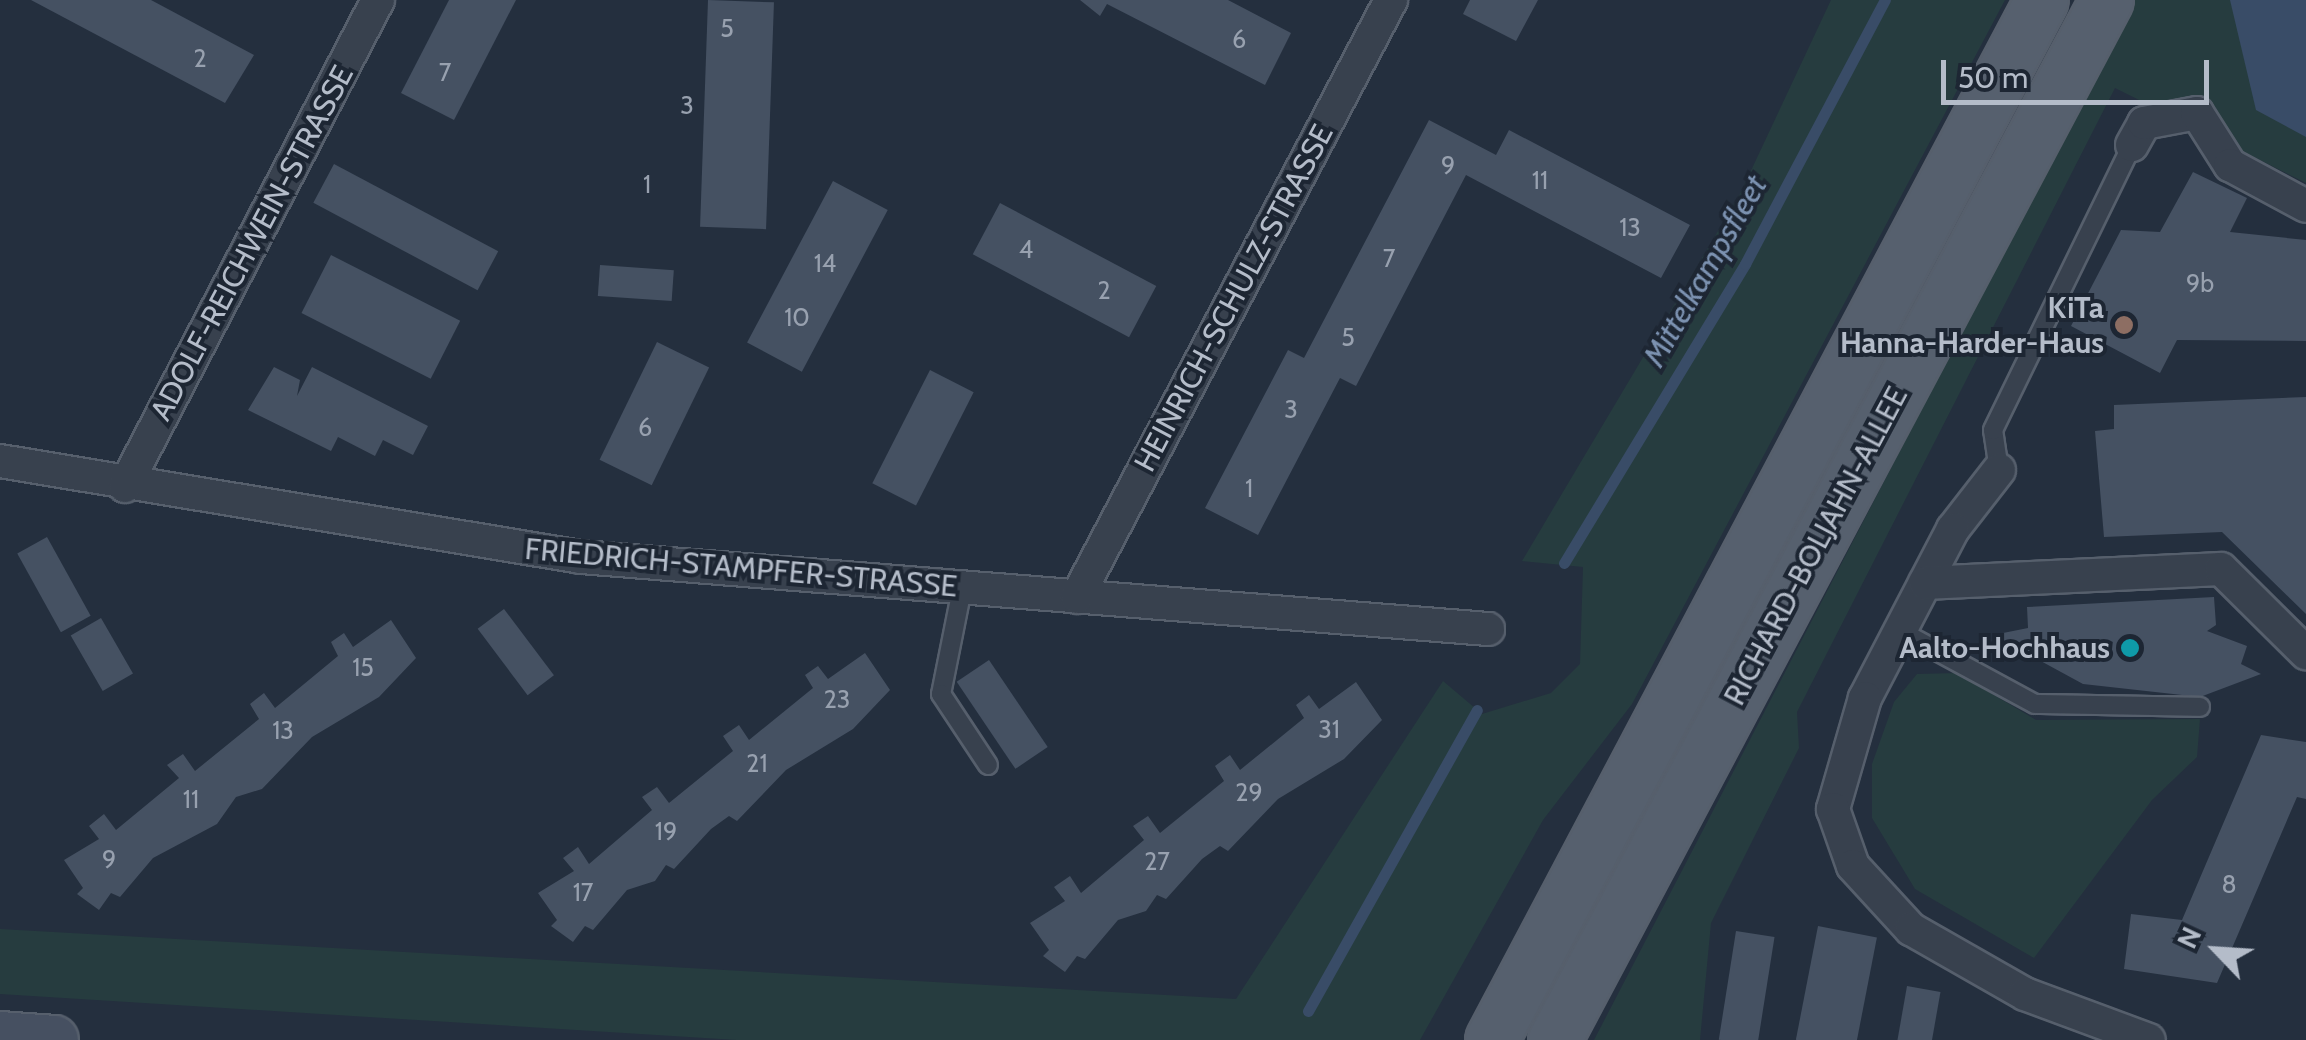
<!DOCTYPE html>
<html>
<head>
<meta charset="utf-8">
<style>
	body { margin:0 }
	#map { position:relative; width:2306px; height:1040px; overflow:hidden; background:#242f3e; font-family:Cabin,sans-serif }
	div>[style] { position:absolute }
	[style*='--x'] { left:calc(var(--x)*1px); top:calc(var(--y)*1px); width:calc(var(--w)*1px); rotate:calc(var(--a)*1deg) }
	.green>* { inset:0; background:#263c3f }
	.water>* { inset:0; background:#394c67 }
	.stream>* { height:11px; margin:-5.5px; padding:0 5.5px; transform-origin:5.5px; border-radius:5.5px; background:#394c67 }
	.building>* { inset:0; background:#455162; transform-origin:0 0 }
	.roads { filter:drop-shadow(2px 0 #565f6c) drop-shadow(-2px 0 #565f6c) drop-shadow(0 2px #565f6c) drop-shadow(0 -2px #565f6c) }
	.lane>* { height:18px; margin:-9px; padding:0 9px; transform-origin:9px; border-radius:9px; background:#38414e }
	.street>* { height:32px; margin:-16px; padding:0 16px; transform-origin:16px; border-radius:16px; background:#38414e }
	.secondary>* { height:48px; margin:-24px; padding:0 24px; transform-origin:24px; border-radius:24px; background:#465061 }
	.primary>* { height:52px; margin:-26px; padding:0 26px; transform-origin:26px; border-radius:26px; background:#56606e }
	.dots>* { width:28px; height:28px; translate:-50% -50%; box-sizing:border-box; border:5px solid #1d2633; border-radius:50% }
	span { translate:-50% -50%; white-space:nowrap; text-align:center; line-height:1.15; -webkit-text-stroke:8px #1d2633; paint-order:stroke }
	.number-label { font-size:25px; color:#98a1af }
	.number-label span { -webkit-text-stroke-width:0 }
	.street-label { font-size:30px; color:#b4bcc9 }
	.poi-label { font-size:30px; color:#b4bcc9; font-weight:700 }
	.right { translate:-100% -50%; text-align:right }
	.water-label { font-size:32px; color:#7c92b1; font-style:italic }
	.north { position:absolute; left:2166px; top:900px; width:100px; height:100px; -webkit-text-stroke:8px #1d2633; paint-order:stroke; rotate:295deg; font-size:28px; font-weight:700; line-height:40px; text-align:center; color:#b4bcc9 }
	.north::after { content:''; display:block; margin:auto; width:35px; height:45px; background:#b4bcc9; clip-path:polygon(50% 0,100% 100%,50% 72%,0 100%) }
	.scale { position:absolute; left:1941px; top:60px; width:268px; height:45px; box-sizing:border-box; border:5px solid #b4bcc9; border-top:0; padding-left:12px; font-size:30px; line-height:35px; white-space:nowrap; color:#b4bcc9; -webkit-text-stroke:8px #1d2633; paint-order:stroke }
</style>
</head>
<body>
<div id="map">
	<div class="green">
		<i style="clip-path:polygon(1831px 0,2005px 0,1632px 704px,1543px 820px,1420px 1040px,737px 1040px,0 994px,0 929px,1236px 999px,1443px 681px,1482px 714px,1551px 693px,1580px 664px,1583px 567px,1522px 561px,1740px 194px)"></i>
		<i style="clip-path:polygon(2134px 0,2306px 0,2306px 183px,2115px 88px,1797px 712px,1799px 748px,1711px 923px,1700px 1040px,1594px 1040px)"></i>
		<i style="clip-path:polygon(1957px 673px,2036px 720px,2200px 719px,2197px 757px,2152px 800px,2034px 958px,1915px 889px,1872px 818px,1872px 764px,1894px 702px,1917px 674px)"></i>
	</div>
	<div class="water">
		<i style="clip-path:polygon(2230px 0,2306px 0,2306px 137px,2256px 110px)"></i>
	</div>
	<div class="stream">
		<i style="--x:1564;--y:563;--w:350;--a:-58.8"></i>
		<i style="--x:1745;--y:264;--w:299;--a:-62.1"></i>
		<i style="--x:1308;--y:1011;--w:345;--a:-60.7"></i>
	</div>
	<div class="building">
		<i style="clip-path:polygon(31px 0,151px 0,254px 55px,225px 103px)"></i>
		<i style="clip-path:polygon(449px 0,516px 0,454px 120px,401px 93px)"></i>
		<i style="left:708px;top:0;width:66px;height:227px;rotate:2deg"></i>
		<i style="clip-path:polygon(1080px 0,1228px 0,1291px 33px,1265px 85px,1107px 4px,1100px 16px)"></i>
		<i style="clip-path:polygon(1470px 0,1538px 0,1516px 41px,1463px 14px)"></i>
		<i style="clip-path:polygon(1429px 120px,1496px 155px,1509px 130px,1690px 225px,1661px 278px,1466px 175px,1356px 386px,1340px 378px,1258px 535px,1205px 508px,1288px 350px,1304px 358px)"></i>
		<i style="left:334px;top:164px;width:186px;height:44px;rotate:28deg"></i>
		<i style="clip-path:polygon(2193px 172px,2247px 198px,2230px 232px,2306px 240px,2306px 341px,2177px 340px,2160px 373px,2071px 326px,2121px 230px,2160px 232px)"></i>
		<i style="left:833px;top:181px;width:62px;height:183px;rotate:28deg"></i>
		<i style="left:1000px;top:203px;width:177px;height:58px;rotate:28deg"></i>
		<i style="left:331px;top:255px;width:145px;height:65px;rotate:27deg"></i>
		<i style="left:600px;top:265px;width:74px;height:31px;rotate:4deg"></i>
		<i style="left:657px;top:342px;width:58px;height:131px;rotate:26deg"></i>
		<i style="clip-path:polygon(274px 367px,300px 380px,297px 396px,312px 367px,428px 426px,413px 455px,383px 440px,375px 456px,338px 437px,331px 451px,248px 410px)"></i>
		<i style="left:930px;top:370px;width:49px;height:127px;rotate:27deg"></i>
		<i style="clip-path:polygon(2306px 397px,2306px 614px,2222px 532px,2104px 537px,2095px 431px,2114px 429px,2114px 405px)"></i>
		<i style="left:47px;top:537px;width:90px;height:34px;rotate:61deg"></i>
		<i style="clip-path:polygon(2214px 597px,2216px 625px,2207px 631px,2247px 646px,2241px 664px,2261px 674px,2200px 697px,2083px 684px,1993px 635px,2028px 628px,2027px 607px)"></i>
		<i style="left:504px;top:609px;width:83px;height:33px;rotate:53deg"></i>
		<i style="left:101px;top:618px;width:64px;height:35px;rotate:60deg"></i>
		<i style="clip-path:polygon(391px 620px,416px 658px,379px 697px,312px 737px,262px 789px,236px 797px,217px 824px,153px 858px,120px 897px,111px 893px,99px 910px,77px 894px,83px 888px,64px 860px,99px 839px,89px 826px,104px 814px,116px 830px,179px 778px,167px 765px,183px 754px,195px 771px,259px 719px,250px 704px,264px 693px,275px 708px,338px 656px,331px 642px,344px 633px,353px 647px)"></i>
		<i style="clip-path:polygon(865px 653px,890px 690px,853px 729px,786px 770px,737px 821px,729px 816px,711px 829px,674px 869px,666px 865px,655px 881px,627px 890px,593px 930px,585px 926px,573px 942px,551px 926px,557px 920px,538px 893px,574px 871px,563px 858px,578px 847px,589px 864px,652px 810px,642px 797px,657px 787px,669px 803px,733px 751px,723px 736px,739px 725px,749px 740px,813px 688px,805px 675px,818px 666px,828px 679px)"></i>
		<i style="left:989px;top:660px;width:105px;height:39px;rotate:56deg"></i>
		<i style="clip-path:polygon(1356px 682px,1382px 720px,1344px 759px,1278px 799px,1228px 851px,1220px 846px,1202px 859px,1166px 899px,1157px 895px,1146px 911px,1118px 920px,1085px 959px,1077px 956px,1065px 972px,1043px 956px,1049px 950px,1030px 923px,1065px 901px,1054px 887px,1070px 876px,1081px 893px,1144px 840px,1133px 826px,1148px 816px,1160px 833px,1224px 781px,1215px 766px,1230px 755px,1240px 770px,1304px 718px,1296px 705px,1309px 695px,1319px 709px)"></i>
		<i style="clip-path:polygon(2261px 735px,2306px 742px,2306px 799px,2297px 797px,2217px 983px,2124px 969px,2131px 914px,2182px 920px)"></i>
		<i style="left:1818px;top:926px;width:60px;height:116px;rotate:11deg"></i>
		<i style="left:1736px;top:931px;width:39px;height:110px;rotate:9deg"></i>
		<i style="left:1907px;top:986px;width:34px;height:55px;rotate:10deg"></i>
	</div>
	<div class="roads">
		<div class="lane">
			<i style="--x:1999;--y:470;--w:40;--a:-98.5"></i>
			<i style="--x:1993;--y:430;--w:317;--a:-64"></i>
			<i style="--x:962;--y:589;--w:107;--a:101.3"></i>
			<i style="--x:941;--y:694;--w:85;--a:56.5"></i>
			<i style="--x:1900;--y:631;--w:153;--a:28.4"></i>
			<i style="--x:2035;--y:704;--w:165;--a:1"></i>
		</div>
		<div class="street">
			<i style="--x:2132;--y:145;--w:25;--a:-61"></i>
			<i style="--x:2144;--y:123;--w:54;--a:-10.7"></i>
			<i style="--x:2197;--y:113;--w:62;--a:57.6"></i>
			<i style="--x:2230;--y:165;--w:86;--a:28.3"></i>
			<i style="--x:0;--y:461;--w:589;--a:9.38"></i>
			<i style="--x:581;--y:557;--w:910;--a:4.54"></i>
			<i style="--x:1999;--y:470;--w:75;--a:127.9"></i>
			<i style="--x:1953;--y:529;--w:191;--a:117.5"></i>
			<i style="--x:1865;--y:698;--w:116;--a:106.1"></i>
			<i style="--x:1833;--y:809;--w:60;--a:70.7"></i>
			<i style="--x:1853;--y:866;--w:86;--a:47.4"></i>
			<i style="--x:1911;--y:929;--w:131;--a:29.7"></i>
			<i style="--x:2025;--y:994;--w:132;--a:20.4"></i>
			<i style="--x:125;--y:486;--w:548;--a:-62.5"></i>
			<i style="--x:1925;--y:583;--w:296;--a:-2.7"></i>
			<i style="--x:2221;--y:569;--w:120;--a:44.7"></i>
			<i style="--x:1077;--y:597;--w:675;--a:-62.26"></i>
		</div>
		<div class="secondary">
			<i style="--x:0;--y:1036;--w:54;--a:4.2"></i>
		</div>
		<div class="primary">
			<i style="--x:1492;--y:1040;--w:1176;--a:-62.13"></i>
			<i style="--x:1555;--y:1040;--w:1177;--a:-62.04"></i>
		</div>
	</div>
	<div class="dots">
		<i style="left:2124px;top:325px;background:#8d6e63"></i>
		<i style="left:2130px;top:648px;background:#0f9aa8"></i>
	</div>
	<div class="number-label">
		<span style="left:727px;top:28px">5</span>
		<span style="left:1239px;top:39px">6</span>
		<span style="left:200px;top:58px">2</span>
		<span style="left:445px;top:72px">7</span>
		<span style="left:687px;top:105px">3</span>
		<span style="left:1448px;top:165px">9</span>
		<span style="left:1540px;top:180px">11</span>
		<span style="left:647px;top:184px">1</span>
		<span style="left:1630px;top:227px">13</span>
		<span style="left:1026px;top:249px">4</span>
		<span style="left:1389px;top:258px">7</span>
		<span style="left:825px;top:263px">14</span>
		<span style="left:2200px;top:283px">9b</span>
		<span style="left:1104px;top:290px">2</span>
		<span style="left:797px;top:317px">10</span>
		<span style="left:1348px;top:337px">5</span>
		<span style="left:1291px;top:409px">3</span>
		<span style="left:645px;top:427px">6</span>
		<span style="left:1249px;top:488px">1</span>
		<span style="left:363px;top:667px">15</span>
		<span style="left:837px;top:699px">23</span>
		<span style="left:1329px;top:729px">31</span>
		<span style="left:283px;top:730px">13</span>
		<span style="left:757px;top:763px">21</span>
		<span style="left:1249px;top:792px">29</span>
		<span style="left:191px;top:799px">11</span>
		<span style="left:666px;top:831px">19</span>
		<span style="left:109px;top:859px">9</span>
		<span style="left:1157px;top:861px">27</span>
		<span style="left:2229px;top:884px">8</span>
		<span style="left:583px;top:892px">17</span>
	</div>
	<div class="street-label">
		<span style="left:252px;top:243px;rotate:-62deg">ADOLF-REICHWEIN-STRASSE</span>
		<span style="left:1234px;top:298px;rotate:-62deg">HEINRICH-SCHULZ-STRASSE</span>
		<span style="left:1816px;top:546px;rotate:-62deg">RICHARD-BOLJAHN-ALLEE</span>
		<span style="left:741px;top:568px;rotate:5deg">FRIEDRICH-STAMPFER-STRASSE</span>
	</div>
	<div class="poi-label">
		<span class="right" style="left:2104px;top:325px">KiTa<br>Hanna-Harder-Haus</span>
		<span class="right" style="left:2110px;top:648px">Aalto-Hochhaus</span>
	</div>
	<div class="water-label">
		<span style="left:1705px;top:271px;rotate:-60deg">Mittelkampsfleet</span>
	</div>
	<div class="north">N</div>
	<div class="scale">50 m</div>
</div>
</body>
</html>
